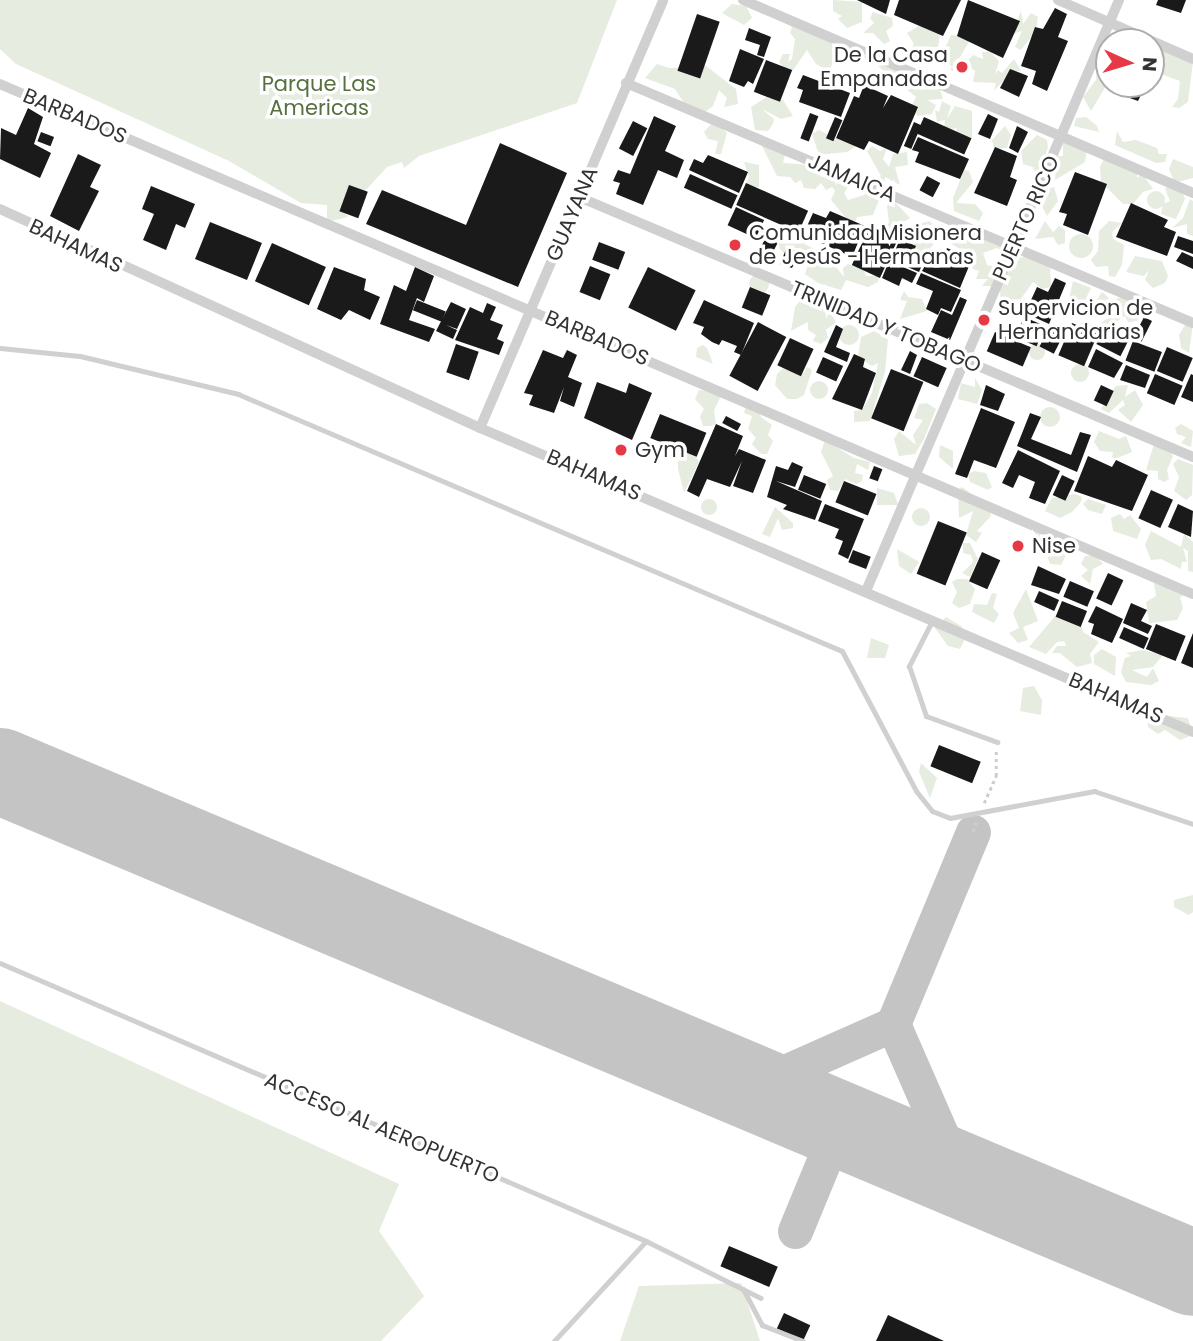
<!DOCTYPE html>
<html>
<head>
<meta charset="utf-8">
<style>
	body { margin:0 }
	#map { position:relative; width:1193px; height:1341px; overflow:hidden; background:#fff; font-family:Poppins,sans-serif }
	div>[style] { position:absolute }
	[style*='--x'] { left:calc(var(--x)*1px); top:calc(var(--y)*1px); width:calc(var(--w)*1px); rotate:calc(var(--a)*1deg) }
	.green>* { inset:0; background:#e6ecdf }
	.round { border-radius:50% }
	.taxiway>* { height:35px; margin:-17.5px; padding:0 17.5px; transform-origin:17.5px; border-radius:17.5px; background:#c4c4c4 }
	.runway>* { height:86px; margin:-43px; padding:0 43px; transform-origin:43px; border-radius:43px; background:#c4c4c4 }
	.building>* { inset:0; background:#1a1a1a; transform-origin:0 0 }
	.path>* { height:2.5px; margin-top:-1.25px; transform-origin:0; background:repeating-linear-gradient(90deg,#cdcdcd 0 3.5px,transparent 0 7px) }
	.lane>* { height:5px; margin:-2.5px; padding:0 2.5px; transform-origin:2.5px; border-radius:2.5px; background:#d0d0d0 }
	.street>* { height:10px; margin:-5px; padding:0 5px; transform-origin:5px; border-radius:5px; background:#d0d0d0 }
	.dots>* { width:19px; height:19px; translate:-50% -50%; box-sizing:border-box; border:4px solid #fff; border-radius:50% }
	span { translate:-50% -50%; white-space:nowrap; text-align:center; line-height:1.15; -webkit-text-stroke:7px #fff; paint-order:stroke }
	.poi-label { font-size:21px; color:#333 }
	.right { translate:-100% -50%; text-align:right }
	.left { translate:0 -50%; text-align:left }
	.park-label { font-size:21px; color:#56703f }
	.street-label { font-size:21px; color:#333 }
	.north { position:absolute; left:1095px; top:28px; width:70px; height:70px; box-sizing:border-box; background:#fff; border:2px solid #adadad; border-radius:50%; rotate:94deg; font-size:19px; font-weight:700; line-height:28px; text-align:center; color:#333 }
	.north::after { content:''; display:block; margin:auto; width:24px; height:32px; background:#e63946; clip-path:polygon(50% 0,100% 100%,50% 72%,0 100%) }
</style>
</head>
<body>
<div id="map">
	<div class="green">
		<i style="clip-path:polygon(0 0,617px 0,577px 103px,419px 156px,404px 168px,402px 162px,387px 167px,345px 213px,348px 217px,327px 222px,327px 205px,301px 203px,229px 161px,16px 64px,0 49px)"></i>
		<i style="clip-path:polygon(833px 0,862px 2px,862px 22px,847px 28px,838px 19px,842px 16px,833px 11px)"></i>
		<i style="clip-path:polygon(732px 4px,746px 6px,752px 18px,744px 25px,722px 13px)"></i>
		<i style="clip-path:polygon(1021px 11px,1023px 24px,1031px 13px,1038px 17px,1036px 31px,1021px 50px,1015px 47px,1022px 31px,1012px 34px)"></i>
		<i style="clip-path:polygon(873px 12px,892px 18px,893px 26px,886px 31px,890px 41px,884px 44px,873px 33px,863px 33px,874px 23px,870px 18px)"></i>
		<i style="clip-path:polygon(780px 20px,834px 41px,835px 58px,829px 71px,816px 64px,807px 50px,791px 73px,784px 67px,779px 62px,783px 54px,790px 54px,788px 62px,792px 59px,795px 39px,790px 33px,792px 27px)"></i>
		<i style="clip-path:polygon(919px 26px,933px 26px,940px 33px,938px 47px,926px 47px,921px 60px,914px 61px,914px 54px,906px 56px,914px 44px,907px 33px)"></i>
		<i style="clip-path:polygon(951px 35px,964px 36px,969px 42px,960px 57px,959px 73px,950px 70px,952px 66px,938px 64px)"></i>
		<i style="clip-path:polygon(1165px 50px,1193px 62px,1188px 102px,1179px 108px,1172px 107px,1178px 99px,1180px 81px,1158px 73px,1151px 84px,1151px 53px,1156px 58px)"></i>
		<i style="clip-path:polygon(982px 52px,990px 52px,999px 61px,995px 75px,998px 70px,1002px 73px,1014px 59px,1021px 71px,1014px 71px,994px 90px,996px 83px,973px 82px,975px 71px,965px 63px,973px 55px,983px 59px)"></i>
		<i style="clip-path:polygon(880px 57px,928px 82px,927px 86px,939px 86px,943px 99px,927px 100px,936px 105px,932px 114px,918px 116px,910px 109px,916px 97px,879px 67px)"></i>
		<i style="clip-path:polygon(657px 64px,669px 68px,706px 66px,736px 89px,738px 104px,724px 107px,727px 98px,719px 90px,713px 106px,702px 114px,687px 108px,675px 89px,645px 78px)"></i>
		<i style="clip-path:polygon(1097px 66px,1106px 86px,1091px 111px,1083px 97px,1096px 80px)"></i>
		<i style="clip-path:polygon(770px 95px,783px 100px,793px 116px,781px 119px,762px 109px,774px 119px,773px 124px,768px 131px,755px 130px,751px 107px)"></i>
		<i style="clip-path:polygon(942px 101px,951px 106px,947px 119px,955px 106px,972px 111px,972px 138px,956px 136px,957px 128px,944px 131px,945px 120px,937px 122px,935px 110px,939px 112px)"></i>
		<i style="clip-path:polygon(1086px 117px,1097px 126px,1099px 132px,1074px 126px,1076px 118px)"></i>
		<i style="clip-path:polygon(714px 121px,727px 133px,721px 154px,715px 154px,718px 141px,708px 139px,704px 132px)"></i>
		<i style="clip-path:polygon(1005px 126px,1011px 135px,1007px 148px,994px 149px,992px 140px)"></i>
		<i style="clip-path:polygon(819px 130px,835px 138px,860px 144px,847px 152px,819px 155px,812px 134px)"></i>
		<i style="clip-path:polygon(1117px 131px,1123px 142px,1136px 140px,1157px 148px,1159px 154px,1167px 154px,1165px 162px,1156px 163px,1115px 145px)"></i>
		<i style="clip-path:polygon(1037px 135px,1047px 140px,1048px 147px,1041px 170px,1035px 172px,1033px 167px,1023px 164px,1021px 151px)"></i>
		<i style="clip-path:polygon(758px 138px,786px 150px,783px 163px,810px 165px,822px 177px,833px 173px,838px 183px,848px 187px,844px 193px,848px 200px,864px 195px,862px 188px,873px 192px,873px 199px,875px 194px,881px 195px,873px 215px,857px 217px,855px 222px,847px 219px,831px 200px,835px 191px,832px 187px,826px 190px,821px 183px,815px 189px,804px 188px,801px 180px,795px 183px,790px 177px,777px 176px)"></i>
		<i style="clip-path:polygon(1069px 141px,1087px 149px,1085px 162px,1055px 180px,1057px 156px,1063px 156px,1063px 143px)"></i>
		<i style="clip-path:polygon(872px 146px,880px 151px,887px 148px,883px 159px,889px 167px,893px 154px,907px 152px,908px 165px,895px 167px,900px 185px,885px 177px,884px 182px,878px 179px,881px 176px,867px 151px)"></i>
		<i style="clip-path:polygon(1106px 154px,1137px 173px,1137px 178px,1142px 173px,1153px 189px,1143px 192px,1133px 204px,1123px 204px,1101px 182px,1100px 167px)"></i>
		<i style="clip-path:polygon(1173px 159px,1193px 167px,1193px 178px,1178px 182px,1185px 199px,1176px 219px,1161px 214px,1163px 204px,1170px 201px,1165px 189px,1173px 179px,1169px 169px)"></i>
		<i style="clip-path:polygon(744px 162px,759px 165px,759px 187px,744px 189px,749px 177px)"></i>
		<i style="clip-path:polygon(964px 170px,969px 171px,973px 182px,956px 203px,975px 204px,983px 213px,979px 221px,954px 211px,953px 198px)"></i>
		<i style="clip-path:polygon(1054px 187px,1058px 201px,1047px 216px,1038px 199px,1042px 191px)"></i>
		<i class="round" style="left:1147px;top:191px;width:18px;height:18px"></i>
		<i style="clip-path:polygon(1190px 199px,1193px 201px,1193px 236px,1187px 234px,1187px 224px,1172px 228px,1183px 218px)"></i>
		<i style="clip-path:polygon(893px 200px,910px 218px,900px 224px,907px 230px,908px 239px,904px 241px,885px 227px,889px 223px,887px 206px)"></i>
		<i style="clip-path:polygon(930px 221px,935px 228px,933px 245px,923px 256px,915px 253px,910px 226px)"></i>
		<i style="clip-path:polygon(1045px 221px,1053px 232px,1059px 226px,1065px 230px,1065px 243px,1058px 245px,1053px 237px,1035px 239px)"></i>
		<i style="clip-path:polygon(1109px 221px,1122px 223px,1112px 232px,1113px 239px,1124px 245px,1122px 265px,1115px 277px,1109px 276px,1108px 266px,1096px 267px,1091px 260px,1098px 251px,1099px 231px)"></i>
		<i style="clip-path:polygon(782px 232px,814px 249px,827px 264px,833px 263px,844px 277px,843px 268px,848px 264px,863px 269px,866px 276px,879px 276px,878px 282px,868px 287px,846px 280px,841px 290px,818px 283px,805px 274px,810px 259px,800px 248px,790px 248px,785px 254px,780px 249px,777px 237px)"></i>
		<i style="clip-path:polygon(946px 232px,955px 239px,983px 237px,993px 244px,1001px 241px,1009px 253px,997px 248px,983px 253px,987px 265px,994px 267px,995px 286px,982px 286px,988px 279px,976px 279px,979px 271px,973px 269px,970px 255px,950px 243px,942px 235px)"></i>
		<i class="round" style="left:1069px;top:234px;width:24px;height:24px"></i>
		<i style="clip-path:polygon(1034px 255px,1050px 262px,1051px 287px,1042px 289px,1033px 282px,1017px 304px,1001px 303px,999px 278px,1013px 259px)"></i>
		<i style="clip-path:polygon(1135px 256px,1162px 261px,1168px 276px,1165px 283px,1153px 288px,1145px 280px,1149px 270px,1144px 276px,1126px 272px)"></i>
		<i class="round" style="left:749px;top:274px;width:20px;height:20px"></i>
		<i style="clip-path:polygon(1073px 281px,1091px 288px,1085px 300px,1069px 299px)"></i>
		<i style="clip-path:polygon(904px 291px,908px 297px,922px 299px,927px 311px,900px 319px,907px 301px,900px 300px)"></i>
		<i style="clip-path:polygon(1102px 292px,1108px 297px,1110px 310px,1113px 301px,1126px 294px,1136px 299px,1132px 309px,1142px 313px,1137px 321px,1128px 322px,1125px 316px,1098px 334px,1093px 328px,1108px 318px,1081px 318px,1087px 304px,1093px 306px)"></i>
		<i style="clip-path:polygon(803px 297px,816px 307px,827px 308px,836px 322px,826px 330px,828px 338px,821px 344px,813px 341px,816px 335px,808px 330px,808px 322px,791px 331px,795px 307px)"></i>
		<i style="clip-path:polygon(1188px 320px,1193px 323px,1189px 353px,1181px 348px,1179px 335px)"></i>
		<i class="round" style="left:839px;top:325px;width:20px;height:20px"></i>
		<i style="clip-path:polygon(874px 331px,888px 339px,885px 372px,870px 421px,854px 422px,854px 411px,862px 410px,872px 393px,878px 363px,872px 366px,858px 356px,861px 337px)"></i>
		<i class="round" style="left:1029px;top:344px;width:16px;height:16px"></i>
		<i style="clip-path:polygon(703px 345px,707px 348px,713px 364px,696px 357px,697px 348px)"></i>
		<i style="clip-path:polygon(788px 364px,804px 373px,807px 367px,812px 370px,804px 395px,797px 399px,787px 399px,775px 385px,777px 374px)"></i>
		<i class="round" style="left:1071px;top:364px;width:18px;height:18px"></i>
		<i style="clip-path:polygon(975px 378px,982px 390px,977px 404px,958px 399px,961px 383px,975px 387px)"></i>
		<i class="round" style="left:810px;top:381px;width:18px;height:18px"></i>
		<i style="clip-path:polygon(1128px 385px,1125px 397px,1135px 390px,1143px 405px,1131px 422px,1118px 410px,1125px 405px,1123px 400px,1109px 413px,1101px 409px,1116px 386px)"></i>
		<i style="clip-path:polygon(699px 390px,716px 392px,720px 398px,714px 410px,716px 424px,711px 426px,703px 426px,700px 416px,704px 409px,695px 399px)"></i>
		<i style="clip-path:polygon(927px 403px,936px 409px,924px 439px,915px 454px,899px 456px,894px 439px,899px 431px,916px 445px,913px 435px,923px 420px,914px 418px,919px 404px)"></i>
		<i style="clip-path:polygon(746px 405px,759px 407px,761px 417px,772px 425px,768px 435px,773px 441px,767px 454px,761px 454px,752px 444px,756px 438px,748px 429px,752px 416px,744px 413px)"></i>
		<i class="round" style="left:1040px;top:407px;width:20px;height:20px"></i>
		<i style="clip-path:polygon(1181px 424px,1193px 431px,1191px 447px,1181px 443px,1186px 437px,1177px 434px,1175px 428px)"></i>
		<i style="clip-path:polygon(1099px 431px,1119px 439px,1126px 436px,1132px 452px,1117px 458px,1112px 458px,1113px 452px,1100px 451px,1094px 442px)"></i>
		<i style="clip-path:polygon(825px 440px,854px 458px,870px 462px,868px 470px,857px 464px,855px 473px,863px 475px,862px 481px,856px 484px,845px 479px,838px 491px,830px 490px,827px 480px,833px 476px,821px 452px)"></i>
		<i style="clip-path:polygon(1155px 441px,1167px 446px,1173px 456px,1167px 470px,1169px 479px,1164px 482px,1158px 479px,1158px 471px,1146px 470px)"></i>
		<i style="clip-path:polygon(940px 445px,953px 451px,953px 469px,939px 457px)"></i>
		<i style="clip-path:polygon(684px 451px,695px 455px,699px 462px,684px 493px,678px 469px,678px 457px)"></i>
		<i style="clip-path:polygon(1178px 459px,1193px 465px,1192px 495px,1186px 500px,1174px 491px,1179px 477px,1173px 464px)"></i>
		<i style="clip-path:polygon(974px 471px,986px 473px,992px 487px,988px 490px,970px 482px,968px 474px)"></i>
		<i style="clip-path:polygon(962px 487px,988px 506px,991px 516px,977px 531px,982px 533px,976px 542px,966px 535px,973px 511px,959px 518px,958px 490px)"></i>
		<i style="clip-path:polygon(877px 488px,894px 493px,898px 505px,877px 505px)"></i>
		<i style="clip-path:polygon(1075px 494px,1082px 497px,1081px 502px,1072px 512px,1060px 518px,1045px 511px,1052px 498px)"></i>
		<i class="round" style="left:701px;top:499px;width:16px;height:16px"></i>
		<i style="clip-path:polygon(1088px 499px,1106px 505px,1102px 514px,1088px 510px,1083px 504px)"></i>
		<i style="clip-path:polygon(775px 507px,793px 523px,793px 528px,782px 530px,778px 518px,770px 537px,762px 534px)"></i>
		<i class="round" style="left:912px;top:508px;width:18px;height:18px"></i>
		<i style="clip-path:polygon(1120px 514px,1124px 519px,1130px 515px,1141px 529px,1137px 539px,1113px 531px,1111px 518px)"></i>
		<i style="clip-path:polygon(1039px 531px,1064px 547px,1067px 553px,1061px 565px,1050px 564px,1046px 553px,1041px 556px,1030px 543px,1032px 532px)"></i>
		<i style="clip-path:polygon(1151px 531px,1181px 547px,1184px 534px,1193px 542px,1193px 572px,1188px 571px,1188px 551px,1183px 548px,1187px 562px,1182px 562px,1181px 569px,1161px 559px,1151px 560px,1145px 545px)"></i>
		<i style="clip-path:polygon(963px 543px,970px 543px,978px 559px,970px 577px,962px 573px,973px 562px,971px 555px,963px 553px)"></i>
		<i style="clip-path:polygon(897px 549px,919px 562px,911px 574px,899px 566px)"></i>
		<i style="clip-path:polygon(1095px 555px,1103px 564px,1093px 569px,1090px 584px,1081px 576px,1088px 570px,1081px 564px,1085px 556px)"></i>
		<i style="clip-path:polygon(957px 579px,967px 579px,975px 589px,970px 604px,959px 608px,952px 603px,957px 592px,952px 582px)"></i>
		<i style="clip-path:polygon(1154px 583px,1187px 594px,1180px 597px,1183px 608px,1177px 620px,1149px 623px,1146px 602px,1156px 596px)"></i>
		<i style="clip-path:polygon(1026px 589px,1038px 621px,1023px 627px,1028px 640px,1018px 643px,1009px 633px,1019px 628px,1013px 613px)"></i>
		<i style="clip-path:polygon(992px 593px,997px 594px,993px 608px,999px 614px,994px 623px,972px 612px,974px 604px,987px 605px)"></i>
		<i style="clip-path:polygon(1057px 614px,1072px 618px,1073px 624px,1081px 623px,1083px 632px,1099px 642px,1090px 654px,1092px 663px,1077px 667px,1060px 653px,1052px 653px,1057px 646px,1066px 646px,1064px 641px,1057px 642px,1046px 654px,1029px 647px)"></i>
		<i style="clip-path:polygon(946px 617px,961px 626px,966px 637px,960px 649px,948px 646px,935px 628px)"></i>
		<i style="clip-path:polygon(871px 638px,889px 645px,885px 658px,867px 658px)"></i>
		<i style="clip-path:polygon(1102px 649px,1116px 657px,1115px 676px,1094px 664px,1094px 655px)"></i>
		<i style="clip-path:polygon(1142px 650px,1163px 655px,1153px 667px,1132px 670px,1147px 677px,1153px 668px,1159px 681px,1151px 685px,1126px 682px,1121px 672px,1125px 658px,1131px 656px,1126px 653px)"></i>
		<i style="clip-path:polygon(1034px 686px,1042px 700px,1041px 715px,1020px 711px,1023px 688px)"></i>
		<i style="clip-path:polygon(1147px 714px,1188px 718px,1193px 735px,1180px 740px,1165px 730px,1158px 734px,1148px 727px)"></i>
		<i style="clip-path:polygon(921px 763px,937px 778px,930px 798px,919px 772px)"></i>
		<i style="clip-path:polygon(1193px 895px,1193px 912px,1189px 915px,1174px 907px,1174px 900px)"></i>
		<i style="clip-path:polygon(0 1001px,399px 1184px,379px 1231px,424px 1296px,381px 1341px,0 1341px)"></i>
		<i style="clip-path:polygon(741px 1283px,760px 1341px,620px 1341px,639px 1286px)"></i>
	</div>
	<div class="taxiway">
		<i style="--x:751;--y:1087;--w:155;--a:-23.9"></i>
		<i style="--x:959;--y:1175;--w:165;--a:-113.6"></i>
		<i style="--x:893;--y:1024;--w:208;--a:-67.4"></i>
		<i style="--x:795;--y:1231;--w:116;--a:-67.6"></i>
	</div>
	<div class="runway">
		<i style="--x:0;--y:771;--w:1294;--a:22.82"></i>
	</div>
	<div class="building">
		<i style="clip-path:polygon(857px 0,890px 0,886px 14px)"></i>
		<i style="clip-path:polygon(899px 0,961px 0,943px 36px,894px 15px)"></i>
		<i style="clip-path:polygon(968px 0,1020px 21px,1003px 58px,957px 36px)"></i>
		<i style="clip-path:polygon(1158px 0,1186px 0,1181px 13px,1156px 5px)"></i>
		<i style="clip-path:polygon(1055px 8px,1067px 14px,1058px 37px,1068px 41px,1047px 91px,1032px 84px,1036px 71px,1021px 66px,1035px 27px,1043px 29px)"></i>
		<i style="left:697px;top:14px;width:24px;height:60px;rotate:19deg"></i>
		<i style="clip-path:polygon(749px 28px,771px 37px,764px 57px,757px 55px,760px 45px,745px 40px)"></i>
		<i style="clip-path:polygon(740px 49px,764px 59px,753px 84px,748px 81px,744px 87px,729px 81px)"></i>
		<i style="left:766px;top:60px;width:28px;height:34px;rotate:21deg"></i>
		<i style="clip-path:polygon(1010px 69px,1028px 76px,1019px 97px,1000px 88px)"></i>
		<i style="clip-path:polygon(803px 75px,850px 93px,841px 117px,799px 102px,803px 90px,797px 88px)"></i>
		<i style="clip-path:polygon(1118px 84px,1146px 84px,1138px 101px,1113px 92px)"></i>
		<i style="clip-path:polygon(864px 85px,888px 96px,883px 108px,891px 95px,918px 107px,898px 154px,869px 141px,864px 150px,836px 138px,854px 96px,859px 98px)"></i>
		<i style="clip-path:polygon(28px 108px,43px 117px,34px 144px,51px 153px,40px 178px,0 159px,1px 128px,16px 135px)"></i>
		<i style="left:810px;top:113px;width:9px;height:27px;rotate:21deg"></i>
		<i style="clip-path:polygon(988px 114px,998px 119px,990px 139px,978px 134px)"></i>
		<i style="clip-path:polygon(654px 116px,676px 126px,665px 151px,684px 160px,677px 178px,658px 170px,643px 205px,616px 194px,620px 183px,613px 181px,618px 170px,630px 174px)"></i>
		<i style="left:835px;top:117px;width:8px;height:23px;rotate:23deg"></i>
		<i style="left:924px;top:117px;width:52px;height:18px;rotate:24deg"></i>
		<i style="left:633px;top:121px;width:16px;height:31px;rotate:27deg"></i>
		<i style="left:914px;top:122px;width:8px;height:26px;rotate:23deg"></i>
		<i style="clip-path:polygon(1017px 126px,1028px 132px,1018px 153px,1009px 148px)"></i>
		<i style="left:41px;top:132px;width:14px;height:10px;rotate:21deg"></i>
		<i style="clip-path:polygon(918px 137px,969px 159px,960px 179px,915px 162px,919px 152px,912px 150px)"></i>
		<i style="clip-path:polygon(500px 143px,567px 173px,518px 287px,366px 224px,382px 190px,466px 225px)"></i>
		<i style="clip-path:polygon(995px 147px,1017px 156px,1010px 177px,1017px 180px,1007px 206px,974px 193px)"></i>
		<i style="clip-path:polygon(78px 154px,101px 165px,90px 187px,99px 191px,79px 231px,50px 216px)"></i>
		<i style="clip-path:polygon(708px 155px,748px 172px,739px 193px,689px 170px,694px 159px,703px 163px)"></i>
		<i style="clip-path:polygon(1075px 172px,1107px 184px,1088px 235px,1063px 225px,1067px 214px,1059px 212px)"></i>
		<i style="left:690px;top:174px;width:52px;height:15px;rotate:24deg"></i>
		<i style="left:927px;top:176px;width:15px;height:16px;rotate:28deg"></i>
		<i style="left:746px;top:183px;width:68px;height:24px;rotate:24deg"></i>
		<i style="left:349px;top:185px;width:20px;height:28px;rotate:20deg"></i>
		<i style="clip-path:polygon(151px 186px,195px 204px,185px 228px,176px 224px,166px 250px,143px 240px,154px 214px,142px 209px)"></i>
		<i style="clip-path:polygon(1131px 203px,1168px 220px,1164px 227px,1176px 232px,1167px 256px,1116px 237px)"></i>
		<i style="left:736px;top:207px;width:31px;height:20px;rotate:25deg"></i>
		<i style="clip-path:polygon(830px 211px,865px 226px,852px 257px,803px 235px,813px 213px,826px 218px)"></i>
		<i style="left:210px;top:222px;width:56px;height:40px;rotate:22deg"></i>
		<i style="left:870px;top:226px;width:31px;height:43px;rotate:25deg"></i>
		<i style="clip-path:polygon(1178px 236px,1193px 241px,1193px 254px,1174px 247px)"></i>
		<i style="left:766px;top:237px;width:13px;height:19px;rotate:27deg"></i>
		<i style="clip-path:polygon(900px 239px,916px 246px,912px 255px,924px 261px,919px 272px,891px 260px)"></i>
		<i style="left:599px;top:242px;width:28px;height:19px;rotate:21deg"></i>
		<i style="left:272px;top:243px;width:59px;height:42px;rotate:24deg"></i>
		<i style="clip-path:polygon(787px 247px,800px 252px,792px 268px,780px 264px)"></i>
		<i style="clip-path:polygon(947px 248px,972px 259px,960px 288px,922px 271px,927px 262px,939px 268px)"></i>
		<i style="clip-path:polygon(1182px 252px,1193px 257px,1193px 269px,1176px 261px)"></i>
		<i style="clip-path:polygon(889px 261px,917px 273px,912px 283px,902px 278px,899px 286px,882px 278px)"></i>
		<i style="left:590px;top:266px;width:22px;height:28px;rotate:22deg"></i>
		<i style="clip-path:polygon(334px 267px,366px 279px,364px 290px,380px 297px,370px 320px,349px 310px,341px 320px,317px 309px)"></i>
		<i style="clip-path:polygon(415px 267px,434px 276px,424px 302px,417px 298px,409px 320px,435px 329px,429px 342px,380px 324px,394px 285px,406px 291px)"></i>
		<i style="left:648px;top:267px;width:53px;height:45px;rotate:26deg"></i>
		<i style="clip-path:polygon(921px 273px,961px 290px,951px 312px,941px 308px,938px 315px,926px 309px,933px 291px,916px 284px)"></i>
		<i style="clip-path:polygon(1055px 278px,1066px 283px,1049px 324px,1025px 313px,1037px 287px,1048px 292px)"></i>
		<i style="left:750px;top:287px;width:22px;height:22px;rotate:22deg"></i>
		<i style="clip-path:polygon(960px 297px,967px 300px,950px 340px,931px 332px,941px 310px,952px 315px)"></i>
		<i style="left:417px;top:300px;width:31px;height:11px;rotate:22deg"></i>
		<i style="clip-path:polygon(704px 300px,754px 323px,741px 355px,734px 352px,737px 346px,722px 340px,719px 345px,712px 342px,701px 334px,704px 327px,693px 323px)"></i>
		<i style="clip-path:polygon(451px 302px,466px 309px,457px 329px,446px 325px,457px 330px,453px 339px,436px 331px)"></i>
		<i style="clip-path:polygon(487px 303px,496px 307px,490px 320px,503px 325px,497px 339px,504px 342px,499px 355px,455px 340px,470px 307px,483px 313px)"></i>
		<i style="left:1024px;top:317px;width:23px;height:22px;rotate:23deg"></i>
		<i style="left:1144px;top:317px;width:9px;height:23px;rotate:27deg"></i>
		<i style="left:758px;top:322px;width:32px;height:61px;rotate:28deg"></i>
		<i style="left:1072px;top:323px;width:28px;height:35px;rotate:23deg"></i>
		<i style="clip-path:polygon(836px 325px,843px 329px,836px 347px,850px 353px,847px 362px,824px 352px)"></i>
		<i style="left:1050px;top:326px;width:16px;height:23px;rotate:27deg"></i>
		<i style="left:1105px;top:327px;width:27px;height:19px;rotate:27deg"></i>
		<i style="left:995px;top:332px;width:39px;height:21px;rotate:23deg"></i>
		<i style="left:790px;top:338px;width:26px;height:30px;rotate:25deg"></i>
		<i style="left:1133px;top:341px;width:31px;height:21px;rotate:21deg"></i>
		<i style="left:456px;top:344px;width:24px;height:30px;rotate:19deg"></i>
		<i style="left:1167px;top:347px;width:28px;height:26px;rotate:23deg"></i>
		<i style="clip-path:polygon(1096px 349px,1123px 363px,1114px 378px,1088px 367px)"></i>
		<i style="clip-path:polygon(543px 350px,563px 358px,567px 350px,577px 355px,568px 377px,582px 383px,574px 407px,560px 401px,564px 387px,554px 413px,529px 405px,533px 395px,524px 393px)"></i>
		<i style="clip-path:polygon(910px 351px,917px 355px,910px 374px,901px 370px)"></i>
		<i style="clip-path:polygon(854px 354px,865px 359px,863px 367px,876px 373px,862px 410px,832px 399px)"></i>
		<i style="left:823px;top:357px;width:22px;height:17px;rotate:24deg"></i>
		<i style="left:922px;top:357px;width:27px;height:21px;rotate:24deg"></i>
		<i style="clip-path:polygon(1126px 365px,1150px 375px,1145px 388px,1120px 380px)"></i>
		<i style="left:891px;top:369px;width:35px;height:53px;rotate:22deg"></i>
		<i style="left:1155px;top:374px;width:30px;height:21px;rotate:23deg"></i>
		<i style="clip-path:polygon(1191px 374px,1193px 375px,1193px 402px,1181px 397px)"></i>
		<i style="clip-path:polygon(597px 382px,626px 393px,629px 383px,652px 393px,632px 440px,584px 418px)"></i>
		<i style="clip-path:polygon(986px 385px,1005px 394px,998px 411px,980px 405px)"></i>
		<i style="left:1101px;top:385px;width:14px;height:17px;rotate:25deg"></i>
		<i style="clip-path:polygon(981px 408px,1015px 422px,996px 468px,974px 460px,967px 478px,955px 474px)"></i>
		<i style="clip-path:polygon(1030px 413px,1041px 417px,1031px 439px,1071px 455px,1080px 432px,1091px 435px,1077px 472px,1017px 446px)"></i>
		<i style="left:660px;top:414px;width:50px;height:26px;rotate:22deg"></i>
		<i style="left:726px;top:416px;width:17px;height:8px;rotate:28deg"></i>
		<i style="clip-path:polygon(716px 424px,743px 436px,735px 456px,739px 449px,766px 460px,753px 493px,733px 486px,742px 461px,730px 487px,707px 479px,699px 497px,687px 491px)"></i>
		<i style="clip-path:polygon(1018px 450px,1060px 471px,1045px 504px,1029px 498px,1035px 482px,1019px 475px,1013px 488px,1002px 483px)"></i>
		<i style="clip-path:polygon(1088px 456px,1112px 467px,1116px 460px,1148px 475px,1132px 511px,1074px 491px)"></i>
		<i style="clip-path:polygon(792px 462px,803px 467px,795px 487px,776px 481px,822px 501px,815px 520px,783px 509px,787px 505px,767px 497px,776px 466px,788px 470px)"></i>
		<i style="left:874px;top:466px;width:9px;height:13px;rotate:21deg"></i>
		<i style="left:804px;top:475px;width:24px;height:16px;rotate:22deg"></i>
		<i style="left:1062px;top:475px;width:14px;height:22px;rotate:25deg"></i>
		<i style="left:844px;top:481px;width:35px;height:23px;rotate:22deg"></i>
		<i style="left:1151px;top:490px;width:24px;height:31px;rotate:24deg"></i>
		<i style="clip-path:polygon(825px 504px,864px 519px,848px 559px,838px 554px,843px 541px,835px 538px,839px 529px,818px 521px)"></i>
		<i style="clip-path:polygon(1178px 504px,1193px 511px,1191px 537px,1168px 527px)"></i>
		<i style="left:938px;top:521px;width:31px;height:57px;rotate:22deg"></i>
		<i style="left:853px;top:550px;width:19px;height:13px;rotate:21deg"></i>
		<i style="left:982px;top:552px;width:20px;height:32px;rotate:24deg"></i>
		<i style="clip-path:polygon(1038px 566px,1066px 579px,1059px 594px,1031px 585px)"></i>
		<i style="left:1108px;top:573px;width:17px;height:28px;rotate:25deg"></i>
		<i style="left:1070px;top:581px;width:26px;height:17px;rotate:23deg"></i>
		<i style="left:1039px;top:591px;width:22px;height:12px;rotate:24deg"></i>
		<i style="left:1062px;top:601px;width:27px;height:17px;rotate:22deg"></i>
		<i style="clip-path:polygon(1131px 603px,1147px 610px,1141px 621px,1152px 626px,1148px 634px,1123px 623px)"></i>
		<i style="clip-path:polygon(1096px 606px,1123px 619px,1112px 643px,1091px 634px,1094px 624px,1088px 622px)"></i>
		<i style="left:1156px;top:624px;width:32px;height:27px;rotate:22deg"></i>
		<i style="left:1124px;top:627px;width:27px;height:12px;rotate:24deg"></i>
		<i style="clip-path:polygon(1193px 633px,1193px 668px,1181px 663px)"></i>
		<i style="left:939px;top:745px;width:45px;height:23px;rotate:22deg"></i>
		<i style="left:729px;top:1246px;width:53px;height:22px;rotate:23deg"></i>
		<i style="left:784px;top:1313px;width:29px;height:17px;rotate:25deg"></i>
		<i style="clip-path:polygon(888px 1315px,944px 1341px,876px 1341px)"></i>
	</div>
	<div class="path">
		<i style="--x:984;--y:803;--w:30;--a:-66"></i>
		<i style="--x:996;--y:776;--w:27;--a:-90"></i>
		<i style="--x:973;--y:832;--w:10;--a:-73"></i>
	</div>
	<div class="lane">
		<i style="--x:0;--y:348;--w:80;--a:5.7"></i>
		<i style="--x:80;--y:356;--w:163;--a:13.5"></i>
		<i style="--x:238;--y:394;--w:656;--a:23.05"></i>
		<i style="--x:842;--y:651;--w:158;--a:62.1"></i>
		<i style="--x:916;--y:791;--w:26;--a:51"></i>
		<i style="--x:932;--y:811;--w:19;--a:21"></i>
		<i style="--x:950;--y:818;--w:147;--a:-10.6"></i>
		<i style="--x:1094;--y:791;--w:104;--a:18.4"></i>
		<i style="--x:932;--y:621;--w:51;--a:117.1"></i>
		<i style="--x:909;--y:666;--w:53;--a:71.2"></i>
		<i style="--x:926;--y:716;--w:76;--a:20.1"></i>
		<i style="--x:0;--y:963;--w:703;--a:23.28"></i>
		<i style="--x:646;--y:1241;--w:128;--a:26.4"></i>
		<i style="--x:743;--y:1289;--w:41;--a:62.2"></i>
		<i style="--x:762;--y:1325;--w:44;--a:21.3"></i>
		<i style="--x:554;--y:1341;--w:136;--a:-47.4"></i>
	</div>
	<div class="street">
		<i style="--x:743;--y:0;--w:490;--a:23.2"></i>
		<i style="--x:1058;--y:0;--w:147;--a:23.6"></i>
		<i style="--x:626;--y:83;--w:616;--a:22.94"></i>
		<i style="--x:0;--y:84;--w:1297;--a:23.15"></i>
		<i style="--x:579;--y:197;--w:667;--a:22.95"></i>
		<i style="--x:0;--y:209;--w:528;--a:24.52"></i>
		<i style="--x:480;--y:428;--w:775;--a:23.09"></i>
		<i style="--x:480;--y:428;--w:465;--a:-66.8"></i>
		<i style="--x:866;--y:591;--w:643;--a:-66.82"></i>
	</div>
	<div class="dots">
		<i style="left:962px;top:67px;background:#e63946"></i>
		<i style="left:735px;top:245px;background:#e63946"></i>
		<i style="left:984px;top:320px;background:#e63946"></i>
		<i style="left:621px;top:450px;background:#e63946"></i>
		<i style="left:1018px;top:546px;background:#e63946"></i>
	</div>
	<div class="poi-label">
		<span class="right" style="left:948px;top:67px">De la Casa<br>Empanadas</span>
		<span class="left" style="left:749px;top:245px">Comunidad Misionera<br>de Jesús - Hermanas</span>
		<span class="left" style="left:998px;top:320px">Supervicion de<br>Hernandarias</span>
		<span class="left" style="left:635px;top:450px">Gym</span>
		<span class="left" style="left:1032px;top:546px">Nise</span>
	</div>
	<div class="park-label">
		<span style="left:319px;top:96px">Parque Las<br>Americas</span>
	</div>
	<div class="street-label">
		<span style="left:75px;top:116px;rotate:23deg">BARBADOS</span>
		<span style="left:852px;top:178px;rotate:23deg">JAMAICA</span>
		<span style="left:572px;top:214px;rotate:-67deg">GUAYANA</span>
		<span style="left:1026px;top:218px;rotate:-66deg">PUERTO RICO</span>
		<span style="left:76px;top:246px;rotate:25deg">BAHAMAS</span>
		<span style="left:886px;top:327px;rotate:23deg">TRINIDAD Y TOBAGO</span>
		<span style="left:597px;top:338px;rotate:23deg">BARBADOS</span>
		<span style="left:594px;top:475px;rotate:23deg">BAHAMAS</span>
		<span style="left:1116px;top:698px;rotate:23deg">BAHAMAS</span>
		<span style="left:382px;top:1128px;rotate:23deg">ACCESO AL AEROPUERTO</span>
	</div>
	<div class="north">N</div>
</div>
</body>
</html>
